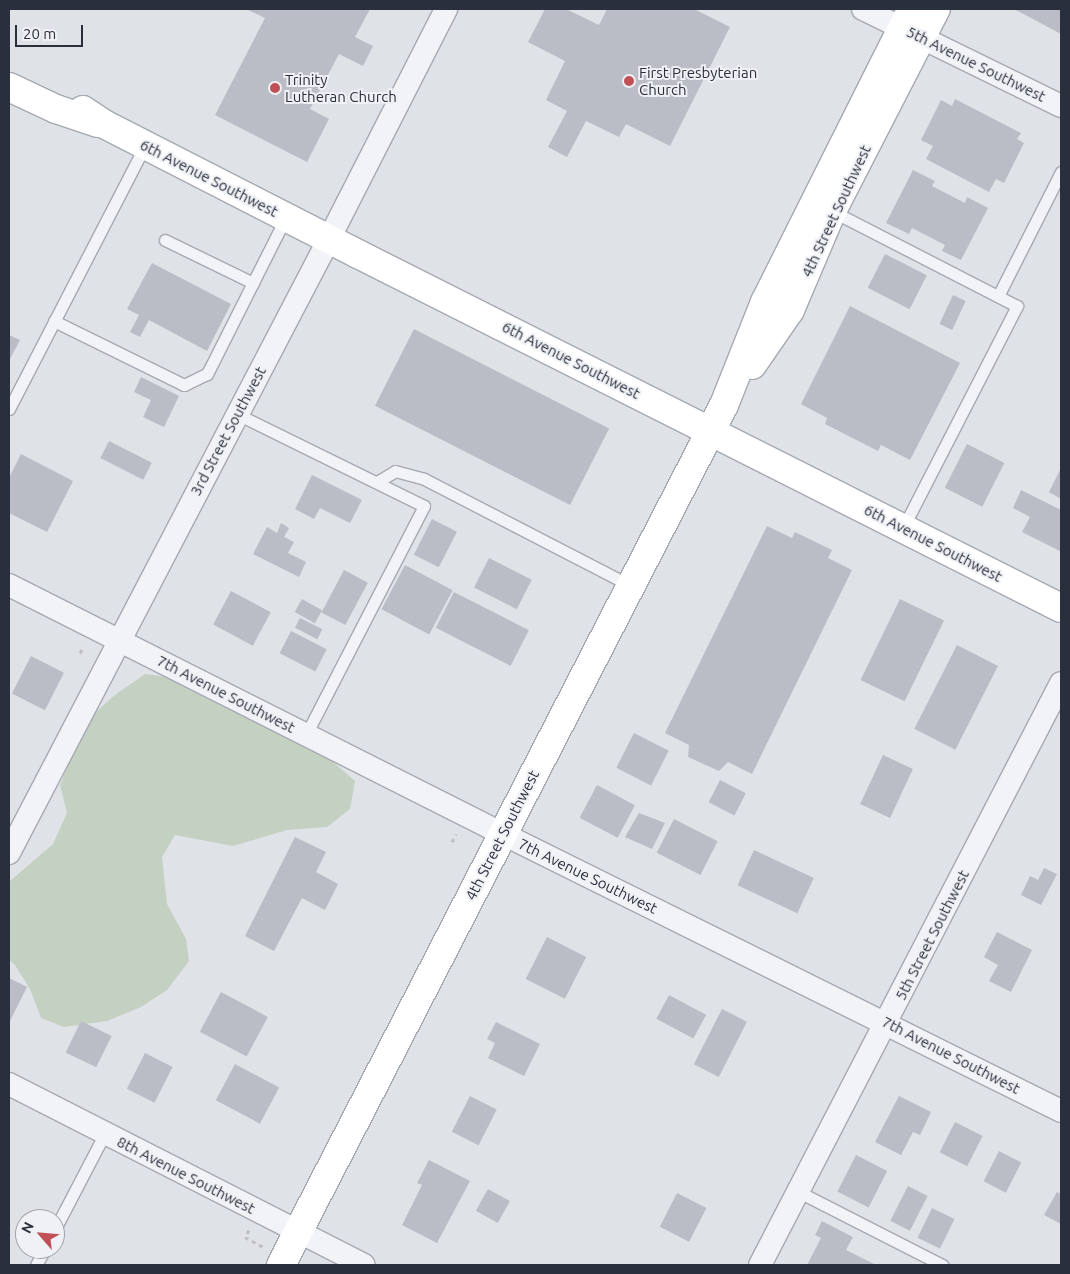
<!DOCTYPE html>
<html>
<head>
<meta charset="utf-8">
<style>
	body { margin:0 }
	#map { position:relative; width:1070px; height:1274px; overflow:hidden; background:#dfe2e7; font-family:Ubuntu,sans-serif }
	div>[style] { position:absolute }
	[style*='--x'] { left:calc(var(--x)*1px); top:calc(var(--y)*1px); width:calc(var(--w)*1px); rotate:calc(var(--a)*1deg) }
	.green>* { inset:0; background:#c4d0c1 }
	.building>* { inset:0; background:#babdc6; transform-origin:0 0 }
	.path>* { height:3px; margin-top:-1.5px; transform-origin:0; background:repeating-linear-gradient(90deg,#bec0c6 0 4px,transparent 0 8px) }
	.roads { filter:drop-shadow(1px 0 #a5a9b1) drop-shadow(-1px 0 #a5a9b1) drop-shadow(0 1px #a5a9b1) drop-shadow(0 -1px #a5a9b1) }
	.lane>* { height:11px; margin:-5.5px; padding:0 5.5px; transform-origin:5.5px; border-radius:5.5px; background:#f2f3f6 }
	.street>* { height:22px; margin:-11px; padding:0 11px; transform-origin:11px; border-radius:11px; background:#f2f3f6 }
	.secondary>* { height:28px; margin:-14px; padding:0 14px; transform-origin:14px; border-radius:14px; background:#fff }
	.dots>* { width:14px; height:14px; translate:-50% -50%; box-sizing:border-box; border:2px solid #eff1f5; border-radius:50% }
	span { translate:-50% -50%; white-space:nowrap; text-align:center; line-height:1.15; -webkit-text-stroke:4px #eff1f5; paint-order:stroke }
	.street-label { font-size:15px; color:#2a2f3d }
	.poi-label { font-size:15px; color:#2a2f3d }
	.left { translate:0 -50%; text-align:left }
	.frame { position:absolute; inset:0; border:10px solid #2a2f3d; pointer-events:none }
	.north { position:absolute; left:15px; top:1209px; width:50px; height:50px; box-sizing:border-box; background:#eff1f5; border:1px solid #a0a3ab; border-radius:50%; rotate:297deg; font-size:14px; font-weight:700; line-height:20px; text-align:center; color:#2a2f3d }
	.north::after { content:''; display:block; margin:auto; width:18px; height:22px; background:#c05056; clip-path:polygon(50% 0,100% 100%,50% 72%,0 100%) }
	.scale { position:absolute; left:15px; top:25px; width:68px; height:22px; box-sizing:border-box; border:2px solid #2a2f3d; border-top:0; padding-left:6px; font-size:15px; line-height:18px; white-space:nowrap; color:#2a2f3d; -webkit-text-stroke:4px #eff1f5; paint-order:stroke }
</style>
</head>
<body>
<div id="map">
	<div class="green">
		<i style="clip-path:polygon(145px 674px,177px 678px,324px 754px,355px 781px,350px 809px,327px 827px,287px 830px,233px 846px,175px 835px,162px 857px,167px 904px,186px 939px,189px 961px,167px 990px,141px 1007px,107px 1021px,64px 1027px,41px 1018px,30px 989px,15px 965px,9px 960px,9px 882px,53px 844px,67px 813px,60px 785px,86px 721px,115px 695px)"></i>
	</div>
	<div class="building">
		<i style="clip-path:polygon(246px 9px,370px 9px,355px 37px,373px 46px,363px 66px,339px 54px,310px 109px,329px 119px,307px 162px,215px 115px,265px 18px)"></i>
		<i style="clip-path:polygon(545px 9px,566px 9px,599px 25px,607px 9px,694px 9px,730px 27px,670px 146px,626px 124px,619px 137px,586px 121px,567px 157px,548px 147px,567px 111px,546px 100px,565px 61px,528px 42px)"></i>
		<i style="clip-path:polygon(1014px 9px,1061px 9px,1061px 34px)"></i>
		<i style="clip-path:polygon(955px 99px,1021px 133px,1017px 139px,1024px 143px,1004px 183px,996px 179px,989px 192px,926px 159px,933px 146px,921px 140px,941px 100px,952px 106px)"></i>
		<i style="clip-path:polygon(913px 170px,935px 181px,932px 186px,965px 203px,967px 197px,988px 208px,961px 260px,942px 251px,945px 245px,912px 228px,909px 234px,886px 223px)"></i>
		<i style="left:885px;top:254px;width:47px;height:38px;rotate:27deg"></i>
		<i style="clip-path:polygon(152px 263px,231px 304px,207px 351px,149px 320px,140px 337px,130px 332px,139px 315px,127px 309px)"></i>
		<i style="left:953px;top:295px;width:14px;height:32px;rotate:25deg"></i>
		<i style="clip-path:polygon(850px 306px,960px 363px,910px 460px,881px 445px,878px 451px,825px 424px,827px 418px,801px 404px)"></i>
		<i style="left:414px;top:329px;width:219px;height:86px;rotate:27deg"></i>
		<i style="clip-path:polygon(9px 335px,20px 340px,9px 361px)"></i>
		<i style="clip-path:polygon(141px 377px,179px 396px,164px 427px,143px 417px,151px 400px,134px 392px)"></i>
		<i style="left:109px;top:441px;width:48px;height:19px;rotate:27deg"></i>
		<i style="left:967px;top:444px;width:42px;height:49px;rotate:27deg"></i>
		<i style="clip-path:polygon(21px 454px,73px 481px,47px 532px,9px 513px,9px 478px)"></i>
		<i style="clip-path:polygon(1061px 468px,1061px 499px,1049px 492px)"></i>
		<i style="clip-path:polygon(312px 475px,362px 500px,350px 523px,320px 508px,314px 519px,295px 509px)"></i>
		<i style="clip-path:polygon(1021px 490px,1061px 510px,1060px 551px,1022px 532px,1030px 517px,1013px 508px)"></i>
		<i style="left:432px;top:519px;width:28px;height:40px;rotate:27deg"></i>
		<i style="clip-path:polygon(281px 523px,289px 528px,284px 537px,294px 542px,288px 553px,306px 562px,299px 577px,253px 554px,267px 527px,277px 533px)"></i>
		<i style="clip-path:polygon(767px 526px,792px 538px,795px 532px,832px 550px,828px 558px,852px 570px,752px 774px,728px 762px,719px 771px,688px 757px,689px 745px,665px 733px)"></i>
		<i style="left:489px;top:558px;width:48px;height:33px;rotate:27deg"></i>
		<i style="left:405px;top:565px;width:54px;height:50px;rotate:28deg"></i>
		<i style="left:344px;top:570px;width:27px;height:48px;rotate:28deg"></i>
		<i style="left:231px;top:591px;width:45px;height:38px;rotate:28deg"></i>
		<i style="left:454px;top:592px;width:84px;height:40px;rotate:27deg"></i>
		<i style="left:302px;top:599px;width:23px;height:15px;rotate:29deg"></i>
		<i style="left:900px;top:599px;width:49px;height:90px;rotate:26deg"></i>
		<i style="left:300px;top:618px;width:25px;height:11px;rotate:27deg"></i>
		<i style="left:291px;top:631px;width:40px;height:25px;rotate:27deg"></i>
		<i style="left:957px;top:645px;width:46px;height:94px;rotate:27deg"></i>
		<i style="left:31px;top:656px;width:37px;height:42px;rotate:27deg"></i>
		<i style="left:634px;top:733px;width:39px;height:39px;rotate:27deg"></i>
		<i style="left:883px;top:755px;width:33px;height:54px;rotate:25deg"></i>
		<i style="left:720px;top:780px;width:29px;height:25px;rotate:27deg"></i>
		<i style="left:597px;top:785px;width:43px;height:37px;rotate:28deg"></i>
		<i style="clip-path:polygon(639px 813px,665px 823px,652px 849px,625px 837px)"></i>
		<i style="left:674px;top:819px;width:49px;height:38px;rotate:27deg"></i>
		<i style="clip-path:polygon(295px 837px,326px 852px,316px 872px,338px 884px,325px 910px,302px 898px,274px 951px,245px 936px)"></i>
		<i style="left:754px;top:850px;width:66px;height:39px;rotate:25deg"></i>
		<i style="clip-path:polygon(1044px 868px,1057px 874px,1041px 905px,1021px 895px,1030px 876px,1038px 880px)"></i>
		<i style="clip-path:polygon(997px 932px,1032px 950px,1011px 992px,989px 981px,998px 965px,984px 957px)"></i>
		<i style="left:547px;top:937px;width:44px;height:47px;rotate:27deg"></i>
		<i style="clip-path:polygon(9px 978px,27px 987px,9px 1023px)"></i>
		<i style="left:221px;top:992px;width:53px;height:45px;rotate:28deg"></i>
		<i style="left:669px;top:995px;width:42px;height:27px;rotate:28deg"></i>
		<i style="left:722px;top:1009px;width:28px;height:62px;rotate:27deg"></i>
		<i style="left:81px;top:1021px;width:34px;height:35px;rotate:26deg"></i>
		<i style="clip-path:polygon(496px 1022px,540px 1044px,524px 1076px,488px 1058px,495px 1043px,487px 1039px)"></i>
		<i style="left:145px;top:1053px;width:31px;height:40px;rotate:27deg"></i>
		<i style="left:235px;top:1064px;width:50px;height:41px;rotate:28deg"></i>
		<i style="left:470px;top:1096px;width:30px;height:40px;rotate:27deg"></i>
		<i style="clip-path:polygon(899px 1096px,931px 1112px,920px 1135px,913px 1132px,901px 1155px,875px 1142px)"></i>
		<i style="left:955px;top:1122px;width:31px;height:34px;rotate:27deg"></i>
		<i style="left:999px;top:1151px;width:25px;height:34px;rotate:27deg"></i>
		<i style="left:856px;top:1155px;width:35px;height:41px;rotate:27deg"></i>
		<i style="clip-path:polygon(429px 1160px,470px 1181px,437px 1243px,402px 1225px,422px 1185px,417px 1183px)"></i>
		<i style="left:908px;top:1186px;width:22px;height:39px;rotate:27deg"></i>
		<i style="left:488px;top:1189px;width:25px;height:25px;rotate:29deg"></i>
		<i style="clip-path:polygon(1057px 1192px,1061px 1194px,1061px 1224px,1044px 1215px)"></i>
		<i style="left:677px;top:1193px;width:33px;height:38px;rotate:27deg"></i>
		<i style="left:932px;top:1208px;width:25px;height:33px;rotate:26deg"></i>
		<i style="clip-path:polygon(822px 1221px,853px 1237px,846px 1250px,876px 1265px,807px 1265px,821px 1238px,815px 1235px)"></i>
	</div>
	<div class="path">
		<i style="--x:80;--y:653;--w:7;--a:-63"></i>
		<i style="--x:452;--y:842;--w:9;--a:-63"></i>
		<i style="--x:249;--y:1230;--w:8;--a:120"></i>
		<i style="--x:245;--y:1237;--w:21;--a:29"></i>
	</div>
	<div class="roads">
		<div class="lane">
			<i style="--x:832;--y:211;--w:208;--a:27.2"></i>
			<i style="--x:1017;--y:306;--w:250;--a:117.2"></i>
			<i style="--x:165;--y:240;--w:98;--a:26"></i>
			<i style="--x:998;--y:296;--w:139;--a:-63.1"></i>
			<i style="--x:54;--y:321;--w:145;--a:26.2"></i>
			<i style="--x:184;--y:385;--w:25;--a:-26"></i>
			<i style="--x:207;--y:374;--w:176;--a:-63.3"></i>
			<i style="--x:9;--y:409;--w:296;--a:-62.7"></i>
			<i style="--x:237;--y:414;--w:208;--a:26.2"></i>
			<i style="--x:424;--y:506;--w:258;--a:117.3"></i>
			<i style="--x:377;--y:482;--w:21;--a:-31"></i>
			<i style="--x:395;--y:471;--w:30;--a:15"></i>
			<i style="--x:424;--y:479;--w:233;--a:27.3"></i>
			<i style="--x:799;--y:1192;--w:161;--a:27"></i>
			<i style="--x:55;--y:1229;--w:108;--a:-62.5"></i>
			<i style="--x:36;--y:1265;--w:18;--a:-61"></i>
		</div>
		<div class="street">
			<i style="--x:863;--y:9;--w:220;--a:26.1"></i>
			<i style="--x:9;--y:585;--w:553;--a:26.75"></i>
			<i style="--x:503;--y:834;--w:623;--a:26.4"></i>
			<i style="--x:9;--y:853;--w:692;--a:-62.47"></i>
			<i style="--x:329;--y:239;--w:258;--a:-63"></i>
			<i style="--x:9;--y:1084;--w:398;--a:27"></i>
			<i style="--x:760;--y:1265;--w:655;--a:-62.65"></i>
		</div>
		<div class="secondary">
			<i style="--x:9;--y:87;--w:52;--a:25.1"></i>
			<i style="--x:56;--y:109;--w:44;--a:18.4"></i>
			<i style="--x:83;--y:110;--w:25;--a:34"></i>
			<i style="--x:104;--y:124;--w:285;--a:27.1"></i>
			<i style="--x:358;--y:254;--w:787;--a:26.73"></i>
			<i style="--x:752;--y:365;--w:67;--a:-55.4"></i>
			<i style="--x:790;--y:310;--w:108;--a:-67"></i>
			<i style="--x:832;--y:211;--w:227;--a:-62.8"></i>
			<i style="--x:281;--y:1265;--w:967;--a:-62.75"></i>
			<i style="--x:724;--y:405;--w:111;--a:-68.3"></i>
			<i style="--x:765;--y:302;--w:328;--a:-63.4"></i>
		</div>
	</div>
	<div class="dots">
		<i style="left:629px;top:81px;background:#c05056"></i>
		<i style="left:275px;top:88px;background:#c05056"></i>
	</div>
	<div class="street-label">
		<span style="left:976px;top:64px;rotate:26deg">5th Avenue Southwest</span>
		<span style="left:209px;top:178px;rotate:27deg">6th Avenue Southwest</span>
		<span style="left:836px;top:211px;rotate:-65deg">4th Street Southwest</span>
		<span style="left:571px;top:360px;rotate:27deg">6th Avenue Southwest</span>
		<span style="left:228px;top:431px;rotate:-62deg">3rd Street Southwest</span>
		<span style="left:933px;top:543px;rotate:27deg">6th Avenue Southwest</span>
		<span style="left:226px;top:694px;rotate:27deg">7th Avenue Southwest</span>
		<span style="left:502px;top:835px;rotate:-63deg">4th Street Southwest</span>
		<span style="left:588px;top:876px;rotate:26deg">7th Avenue Southwest</span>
		<span style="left:932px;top:935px;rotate:-63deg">5th Street Southwest</span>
		<span style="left:951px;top:1055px;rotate:27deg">7th Avenue Southwest</span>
		<span style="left:186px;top:1175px;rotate:27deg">8th Avenue Southwest</span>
	</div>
	<div class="poi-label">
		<span class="left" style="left:639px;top:81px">First Presbyterian<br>Church</span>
		<span class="left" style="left:285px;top:88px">Trinity<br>Lutheran Church</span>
	</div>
	<div class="frame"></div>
	<div class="north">N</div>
	<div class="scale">20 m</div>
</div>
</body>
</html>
